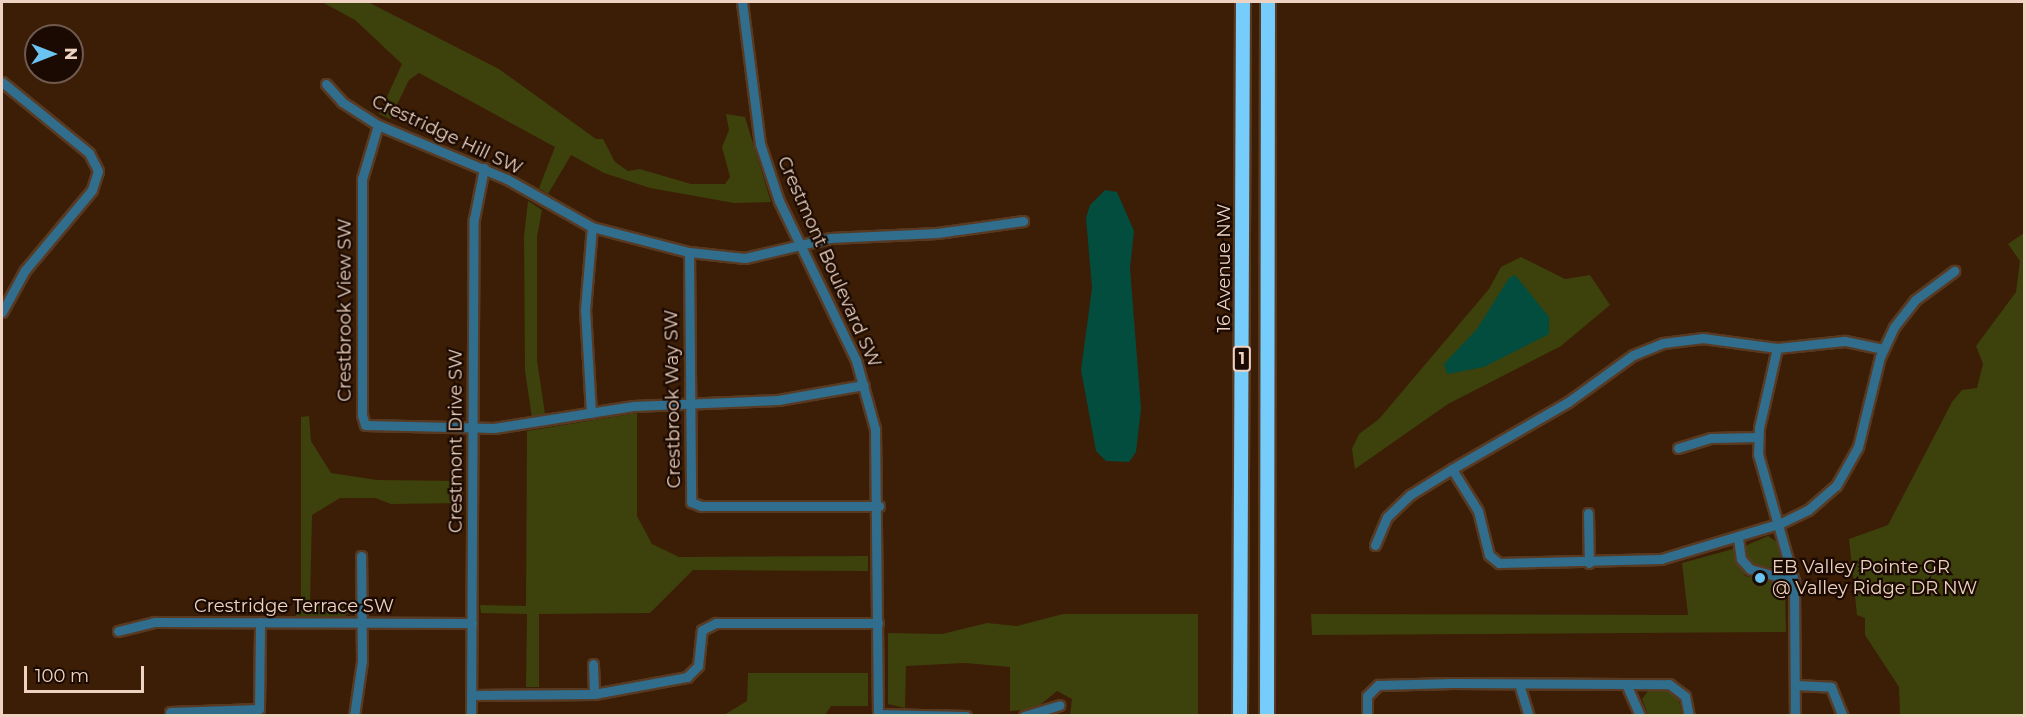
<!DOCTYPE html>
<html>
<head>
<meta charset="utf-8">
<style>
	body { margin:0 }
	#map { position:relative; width:2026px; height:717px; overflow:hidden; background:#3c1d05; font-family:Montserrat,sans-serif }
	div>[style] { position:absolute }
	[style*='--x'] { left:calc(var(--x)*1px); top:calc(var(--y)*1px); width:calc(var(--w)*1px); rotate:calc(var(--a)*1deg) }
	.green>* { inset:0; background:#3d410c }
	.water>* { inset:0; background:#034d3e }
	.roads { filter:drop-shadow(2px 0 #583a23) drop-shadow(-2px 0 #583a23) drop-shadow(0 2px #583a23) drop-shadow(0 -2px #583a23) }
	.minor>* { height:9px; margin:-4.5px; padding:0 4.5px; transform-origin:4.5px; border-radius:4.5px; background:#316e8d }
	.highway>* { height:14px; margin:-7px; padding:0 7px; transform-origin:7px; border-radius:7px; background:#76ccfa }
	.dots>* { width:16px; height:16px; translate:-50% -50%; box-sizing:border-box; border:3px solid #1b0a01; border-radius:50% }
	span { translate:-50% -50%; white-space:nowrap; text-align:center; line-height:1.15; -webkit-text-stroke:4.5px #1b0a01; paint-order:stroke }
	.shield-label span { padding:2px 4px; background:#1b0a01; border:2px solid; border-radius:4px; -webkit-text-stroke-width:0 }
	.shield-label { font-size:16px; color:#eed3c3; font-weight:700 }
	.street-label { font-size:18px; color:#eed3c3 }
	.poi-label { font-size:18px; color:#eed3c3 }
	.left { translate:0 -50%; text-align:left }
	.frame { position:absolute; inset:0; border:3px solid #eed3c3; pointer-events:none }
	.north { position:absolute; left:24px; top:24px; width:60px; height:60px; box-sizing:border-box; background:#1b0a01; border:2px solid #6f5a4f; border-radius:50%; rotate:90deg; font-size:16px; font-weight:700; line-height:24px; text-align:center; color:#eed3c3 }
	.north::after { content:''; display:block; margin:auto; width:21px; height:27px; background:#6bc3f2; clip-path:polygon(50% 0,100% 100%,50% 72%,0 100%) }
	.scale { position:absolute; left:24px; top:666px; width:120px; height:27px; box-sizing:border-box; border:3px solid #eed3c3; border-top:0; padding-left:8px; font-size:18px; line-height:21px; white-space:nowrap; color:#eed3c3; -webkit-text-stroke:4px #1b0a01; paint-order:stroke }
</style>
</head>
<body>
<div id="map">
	<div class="green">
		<i style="clip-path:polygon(322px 2px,368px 2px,499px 69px,596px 139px,603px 139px,615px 162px,628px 171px,640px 169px,691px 184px,725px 184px,730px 177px,722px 147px,729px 130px,726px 114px,745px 117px,771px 202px,734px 203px,650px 188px,604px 173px,571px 155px,548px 194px,539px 188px,555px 147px,419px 73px,409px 80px,390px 119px,379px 114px,402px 64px,355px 20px)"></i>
		<i style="clip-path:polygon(528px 201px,542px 210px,537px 237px,537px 360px,545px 414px,532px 418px,525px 371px,524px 236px)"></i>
		<i style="clip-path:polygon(2024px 233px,2024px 715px,1900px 715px,1899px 687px,1865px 635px,1865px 618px,1857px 615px,1849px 539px,1888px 525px,1952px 402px,1962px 390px,1977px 388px,1983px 364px,1976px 346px,2016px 292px,2020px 261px,2008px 244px)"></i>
		<i style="clip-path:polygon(1521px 257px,1565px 279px,1590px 275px,1610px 305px,1561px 346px,1448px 404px,1355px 469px,1352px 449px,1359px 434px,1379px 419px,1489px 289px,1501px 267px)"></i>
		<i style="clip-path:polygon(637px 413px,637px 516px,652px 544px,679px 557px,868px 556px,868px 571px,693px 570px,650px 613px,539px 614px,539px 687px,526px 687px,527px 614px,481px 613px,480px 605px,526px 606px,527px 431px)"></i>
		<i style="clip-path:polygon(309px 416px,311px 441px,331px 473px,377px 480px,463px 481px,463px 503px,391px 504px,375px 498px,340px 498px,312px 515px,310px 604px,354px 608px,345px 616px,296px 616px,295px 610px,301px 610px,301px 417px)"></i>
		<i style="clip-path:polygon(1768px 536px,1777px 542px,1783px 569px,1752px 565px,1748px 559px,1745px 546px)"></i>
		<i style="clip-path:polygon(1733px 549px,1745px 576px,1773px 581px,1785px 591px,1786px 632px,1312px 635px,1311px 614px,1688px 615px,1682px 563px)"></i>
		<i style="clip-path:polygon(1063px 614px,1198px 614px,1198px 715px,1070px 715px,1072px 699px,1057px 691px,1035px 709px,1010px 711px,1010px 667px,965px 663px,906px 666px,905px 708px,888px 704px,888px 633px,942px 634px,987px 623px,1017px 626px)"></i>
		<i style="clip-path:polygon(748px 673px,868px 673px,868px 706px,831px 706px,825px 715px,724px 715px,747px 701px)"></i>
		<i style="clip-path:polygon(1648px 691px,1671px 691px,1679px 701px,1682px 715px,1648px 715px,1642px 699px)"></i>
	</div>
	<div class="water">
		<i style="clip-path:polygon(1105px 190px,1117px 192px,1134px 231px,1130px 268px,1141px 409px,1136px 452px,1129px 462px,1106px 461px,1096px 451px,1081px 370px,1092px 288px,1086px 218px,1090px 205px)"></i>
		<i style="clip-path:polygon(1515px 275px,1549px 317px,1549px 334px,1484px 367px,1447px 374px,1444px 364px,1477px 329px,1509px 278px)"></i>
	</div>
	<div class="roads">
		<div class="minor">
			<i style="--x:742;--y:2;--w:143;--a:82.8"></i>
			<i style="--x:760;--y:144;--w:60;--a:71.6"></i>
			<i style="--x:779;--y:201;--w:177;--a:64.2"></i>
			<i style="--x:856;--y:360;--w:72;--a:74.6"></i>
			<i style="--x:875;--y:429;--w:287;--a:89.4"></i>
			<i style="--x:2;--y:82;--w:112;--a:39.2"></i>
			<i style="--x:89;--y:153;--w:20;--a:63"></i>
			<i style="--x:98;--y:171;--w:20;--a:108"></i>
			<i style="--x:92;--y:190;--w:104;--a:129.9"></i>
			<i style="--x:25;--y:270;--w:48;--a:118.7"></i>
			<i style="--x:326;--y:84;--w:24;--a:48"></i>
			<i style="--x:342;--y:102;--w:43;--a:32.6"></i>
			<i style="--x:378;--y:125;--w:140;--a:22.7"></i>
			<i style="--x:507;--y:179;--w:98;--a:29.5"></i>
			<i style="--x:592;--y:227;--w:100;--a:14.5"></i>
			<i style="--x:689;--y:252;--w:56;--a:6.1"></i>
			<i style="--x:745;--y:258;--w:87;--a:-13.2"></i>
			<i style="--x:830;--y:238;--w:107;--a:-2.7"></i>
			<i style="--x:937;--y:233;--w:87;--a:-7.9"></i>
			<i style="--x:378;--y:125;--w:56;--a:106.5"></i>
			<i style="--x:362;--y:179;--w:236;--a:90"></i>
			<i style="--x:362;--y:415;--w:10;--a:73"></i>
			<i style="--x:365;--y:425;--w:129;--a:1.3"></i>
			<i style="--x:494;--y:428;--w:141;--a:-9"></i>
			<i style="--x:633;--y:406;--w:145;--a:-2.4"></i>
			<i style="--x:778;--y:400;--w:87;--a:-9.9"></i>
			<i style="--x:689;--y:252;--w:250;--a:89.5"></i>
			<i style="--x:691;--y:502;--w:11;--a:22"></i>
			<i style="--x:701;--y:506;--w:178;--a:0"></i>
			<i style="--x:1777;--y:348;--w:82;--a:102.7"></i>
			<i style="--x:1759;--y:428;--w:26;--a:92"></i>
			<i style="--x:1758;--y:454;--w:132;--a:74.2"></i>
			<i style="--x:1794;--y:581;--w:135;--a:89.6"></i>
			<i style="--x:1883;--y:349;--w:40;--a:-168"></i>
			<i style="--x:1844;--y:341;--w:67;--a:174"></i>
			<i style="--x:1777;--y:348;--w:75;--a:-172.3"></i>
			<i style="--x:1703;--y:338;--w:40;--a:172.9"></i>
			<i style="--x:1663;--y:343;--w:32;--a:158"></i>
			<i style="--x:1633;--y:355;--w:80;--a:144.1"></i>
			<i style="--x:1568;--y:402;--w:134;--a:150"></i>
			<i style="--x:1452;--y:469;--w:49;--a:58.2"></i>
			<i style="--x:1478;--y:511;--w:45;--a:76"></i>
			<i style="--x:1489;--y:555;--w:13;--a:39"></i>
			<i style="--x:1499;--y:563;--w:162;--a:-1.4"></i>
			<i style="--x:1661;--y:559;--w:125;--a:-16.7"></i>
			<i style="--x:1781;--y:523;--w:30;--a:-26"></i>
			<i style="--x:1808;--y:510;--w:37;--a:-41"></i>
			<i style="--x:1836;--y:486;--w:45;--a:-60.6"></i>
			<i style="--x:1858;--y:447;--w:93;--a:-76.3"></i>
			<i style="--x:1880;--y:357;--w:33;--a:-65"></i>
			<i style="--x:1894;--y:327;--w:34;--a:-52"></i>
			<i style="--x:1915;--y:300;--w:49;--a:-36.6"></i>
			<i style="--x:591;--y:413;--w:103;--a:-93.3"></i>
			<i style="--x:585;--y:310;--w:83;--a:-85.2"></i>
			<i style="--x:1678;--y:448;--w:34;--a:-17"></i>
			<i style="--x:1711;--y:438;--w:47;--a:-1.2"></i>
			<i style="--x:1588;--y:513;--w:50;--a:88.9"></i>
			<i style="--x:1738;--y:538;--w:21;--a:82"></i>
			<i style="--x:1741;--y:559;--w:13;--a:48"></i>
			<i style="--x:1750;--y:569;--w:46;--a:15.3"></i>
			<i style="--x:1375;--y:545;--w:30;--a:-67"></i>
			<i style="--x:1387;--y:517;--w:32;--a:-44"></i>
			<i style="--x:1410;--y:495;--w:49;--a:-31.8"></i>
			<i style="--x:118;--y:631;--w:38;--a:-14"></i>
			<i style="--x:155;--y:622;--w:317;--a:0.2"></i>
			<i style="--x:593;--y:664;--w:30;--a:88"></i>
			<i style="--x:1519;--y:684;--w:34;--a:73"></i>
			<i style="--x:1626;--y:684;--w:35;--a:66"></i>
			<i style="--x:1796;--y:685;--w:35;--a:3"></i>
			<i style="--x:1831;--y:687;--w:31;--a:68"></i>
			<i style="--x:471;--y:695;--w:123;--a:-0.5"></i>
			<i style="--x:594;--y:694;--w:95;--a:-10.4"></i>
			<i style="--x:687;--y:677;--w:16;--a:-45"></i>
			<i style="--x:698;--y:666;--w:36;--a:-84"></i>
			<i style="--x:702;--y:630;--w:16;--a:-27"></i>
			<i style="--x:716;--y:623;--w:162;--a:0"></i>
			<i style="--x:170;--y:712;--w:89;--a:-1.9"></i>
			<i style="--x:259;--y:709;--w:87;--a:-89.3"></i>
			<i style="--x:878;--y:714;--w:88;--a:1.3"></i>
			<i style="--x:354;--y:716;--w:56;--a:-81.7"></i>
			<i style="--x:362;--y:661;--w:105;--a:-90.5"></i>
			<i style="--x:471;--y:716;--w:497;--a:-89.7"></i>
			<i style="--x:474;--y:219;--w:52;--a:-78.9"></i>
			<i style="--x:1024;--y:716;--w:37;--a:-17"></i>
			<i style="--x:1367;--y:716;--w:20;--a:-90"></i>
			<i style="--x:1367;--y:696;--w:16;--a:-45"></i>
			<i style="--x:1378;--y:685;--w:74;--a:-1.5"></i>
			<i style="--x:1452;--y:683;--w:217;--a:0.3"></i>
			<i style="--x:1669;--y:684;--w:20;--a:37"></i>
			<i style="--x:1685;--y:696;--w:20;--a:79"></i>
		</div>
		<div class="highway">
			<i style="--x:1240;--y:716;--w:714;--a:-89.76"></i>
			<i style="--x:1267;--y:716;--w:714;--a:-89.92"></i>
		</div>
	</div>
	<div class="dots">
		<i style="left:1760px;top:578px;background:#6bc3f2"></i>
	</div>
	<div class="shield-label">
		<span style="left:1242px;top:359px">1</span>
	</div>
	<div class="street-label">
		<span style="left:447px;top:135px;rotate:25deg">Crestridge Hill SW</span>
		<span style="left:829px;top:262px;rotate:66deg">Crestmont Boulevard SW</span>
		<span style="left:1224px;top:268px;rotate:-90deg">16 Avenue NW</span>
		<span style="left:345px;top:310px;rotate:-90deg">Crestbrook View SW</span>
		<span style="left:673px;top:399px;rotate:-91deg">Crestbrook Way SW</span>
		<span style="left:456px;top:441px;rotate:-90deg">Crestmont Drive SW</span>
		<span style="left:294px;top:606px">Crestridge Terrace SW</span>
	</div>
	<div class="poi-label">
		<span class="left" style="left:1772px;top:578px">EB Valley Pointe GR<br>@ Valley Ridge DR NW</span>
	</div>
	<div class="frame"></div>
	<div class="north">N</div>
	<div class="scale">100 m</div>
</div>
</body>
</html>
